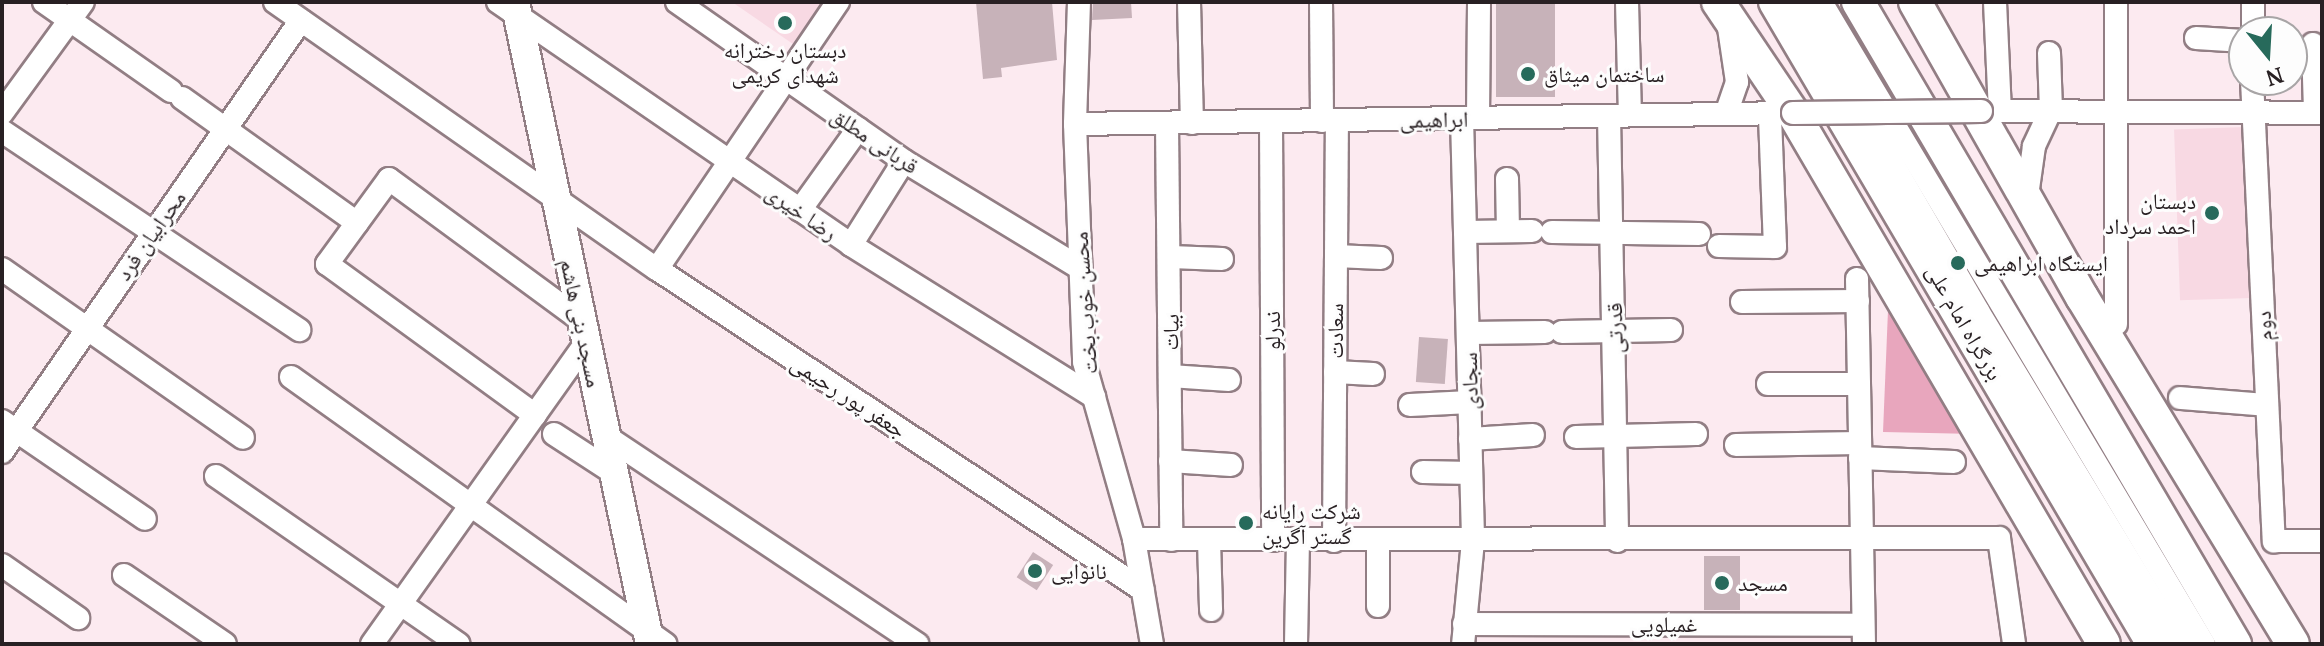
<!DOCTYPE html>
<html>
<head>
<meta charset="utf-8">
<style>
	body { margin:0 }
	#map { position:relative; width:2324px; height:646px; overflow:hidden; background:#fceaf0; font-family:"PT Serif","Noto Naskh Arabic",serif }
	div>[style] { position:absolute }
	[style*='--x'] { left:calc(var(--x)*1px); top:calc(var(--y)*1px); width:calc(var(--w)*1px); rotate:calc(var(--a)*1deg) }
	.built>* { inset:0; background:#f8d9e3; transform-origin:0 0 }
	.green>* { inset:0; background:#e8a6bd }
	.building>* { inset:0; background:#c7b2b9; transform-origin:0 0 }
	.roads { filter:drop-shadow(2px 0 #927e84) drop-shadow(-2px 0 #927e84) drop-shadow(0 2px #927e84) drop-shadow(0 -2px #927e84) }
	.minor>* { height:22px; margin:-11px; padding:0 11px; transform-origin:11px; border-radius:11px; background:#fff }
	.major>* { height:28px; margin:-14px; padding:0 14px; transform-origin:14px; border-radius:14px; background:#fff }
	.highway>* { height:32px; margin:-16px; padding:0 16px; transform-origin:16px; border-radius:16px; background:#fff }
	.bridges { filter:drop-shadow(2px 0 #927e84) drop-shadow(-2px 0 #927e84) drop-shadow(0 2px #927e84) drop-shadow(0 -2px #927e84) }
	.minor-bridge>* { height:22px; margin:-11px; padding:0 11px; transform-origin:11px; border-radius:11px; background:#fff }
	.dots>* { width:22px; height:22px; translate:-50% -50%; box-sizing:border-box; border:4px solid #fdfdfd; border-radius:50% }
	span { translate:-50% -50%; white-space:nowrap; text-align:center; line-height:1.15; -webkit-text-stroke:6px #fdfdfd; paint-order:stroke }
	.poi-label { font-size:22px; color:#282023 }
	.left { translate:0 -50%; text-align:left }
	.right { translate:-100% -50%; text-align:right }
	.street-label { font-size:22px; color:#282023 }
	.frame { position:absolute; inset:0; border:4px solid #282023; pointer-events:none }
	.north { position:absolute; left:2228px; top:16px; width:80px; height:80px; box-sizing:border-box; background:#fdfdfd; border:2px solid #a8a5a6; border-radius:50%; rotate:162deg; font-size:22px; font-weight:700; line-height:32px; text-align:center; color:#282023 }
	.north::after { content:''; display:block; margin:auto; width:28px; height:36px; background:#276a5b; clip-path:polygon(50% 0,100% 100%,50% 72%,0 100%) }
</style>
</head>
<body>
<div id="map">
	<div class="built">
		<i style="clip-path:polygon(732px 2px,822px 2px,793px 44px)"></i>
		<i style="left:2245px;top:127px;width:171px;height:71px;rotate:88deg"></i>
	</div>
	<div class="green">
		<i style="clip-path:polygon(1889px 286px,1975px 434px,1883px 432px)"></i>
	</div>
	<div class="building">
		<i style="clip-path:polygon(976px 2px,1052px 2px,1057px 60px,1001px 68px,1002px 77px,983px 79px)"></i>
		<i style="clip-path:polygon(1093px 2px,1131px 2px,1132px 18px,1092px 20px)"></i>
		<i style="left:1496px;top:2px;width:59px;height:95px"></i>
		<i style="left:1419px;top:337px;width:29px;height:45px;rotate:4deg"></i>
		<i style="left:1033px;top:552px;width:24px;height:30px;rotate:33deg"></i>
		<i style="left:1704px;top:556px;width:36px;height:54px"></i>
	</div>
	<div class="roads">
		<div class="minor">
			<i style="--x:44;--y:2;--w:155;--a:35"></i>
			<i style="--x:275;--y:2;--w:466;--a:35"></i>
			<i style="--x:657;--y:269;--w:582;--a:33.44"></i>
			<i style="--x:498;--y:2;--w:429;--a:34.5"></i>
			<i style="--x:851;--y:245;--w:287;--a:32"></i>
			<i style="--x:677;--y:2;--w:277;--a:35"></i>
			<i style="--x:904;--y:161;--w:206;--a:31.3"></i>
			<i style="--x:1079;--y:2;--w:122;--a:91.9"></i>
			<i style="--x:1075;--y:124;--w:238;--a:87.8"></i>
			<i style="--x:1084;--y:362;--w:184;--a:74.2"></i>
			<i style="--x:1134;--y:539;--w:107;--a:80.3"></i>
			<i style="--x:1189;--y:2;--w:121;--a:88.6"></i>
			<i style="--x:1321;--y:2;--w:119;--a:89.5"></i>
			<i style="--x:1627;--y:2;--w:113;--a:88.5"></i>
			<i style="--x:1799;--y:2;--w:357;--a:59.9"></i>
			<i style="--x:1978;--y:311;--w:389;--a:58.8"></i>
			<i style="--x:1821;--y:2;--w:748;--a:59.18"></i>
			<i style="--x:1995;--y:2;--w:109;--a:87.4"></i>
			<i style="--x:2253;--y:32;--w:30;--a:-90"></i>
			<i style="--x:2196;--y:38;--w:48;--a:3.6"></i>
			<i style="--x:2313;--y:44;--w:68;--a:88.3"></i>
			<i style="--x:2049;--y:53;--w:58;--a:88"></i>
			<i style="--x:2252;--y:80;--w:462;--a:87.3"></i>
			<i style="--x:2274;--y:541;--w:48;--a:0"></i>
			<i style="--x:182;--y:98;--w:215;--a:35.5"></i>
			<i style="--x:1981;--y:111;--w:341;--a:0.3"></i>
			<i style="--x:2;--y:113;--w:137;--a:-53.9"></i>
			<i style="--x:1726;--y:114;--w:34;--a:-71"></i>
			<i style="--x:1737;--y:82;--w:55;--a:-98.4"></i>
			<i style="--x:1609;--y:116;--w:425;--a:88.9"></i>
			<i style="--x:1462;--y:118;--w:423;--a:88.5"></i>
			<i style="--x:1473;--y:541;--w:103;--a:95.5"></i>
			<i style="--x:1478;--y:118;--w:116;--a:-89.5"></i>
			<i style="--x:1271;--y:122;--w:418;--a:89.7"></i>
			<i style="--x:1075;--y:124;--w:718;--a:-0.88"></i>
			<i style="--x:1167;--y:124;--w:416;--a:89.4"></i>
			<i style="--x:2;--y:131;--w:358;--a:33.8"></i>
			<i style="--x:1507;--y:179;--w:50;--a:88.9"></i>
			<i style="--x:2027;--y:196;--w:50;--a:-82"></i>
			<i style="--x:2034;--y:146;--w:38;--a:-65"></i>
			<i style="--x:800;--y:210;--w:100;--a:-54.4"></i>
			<i style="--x:1465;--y:232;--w:67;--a:-0.9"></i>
			<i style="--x:1552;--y:232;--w:147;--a:0.8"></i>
			<i style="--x:851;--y:245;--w:99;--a:-57.8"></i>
			<i style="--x:1719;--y:246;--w:56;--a:1"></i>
			<i style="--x:1775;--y:247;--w:132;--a:-92.2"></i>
			<i style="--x:1336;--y:256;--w:45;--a:2.5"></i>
			<i style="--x:1171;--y:257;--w:51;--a:2.2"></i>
			<i style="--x:2;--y:269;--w:294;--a:35"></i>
			<i style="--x:657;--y:269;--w:323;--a:-55.9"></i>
			<i style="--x:1857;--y:279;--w:365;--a:88.9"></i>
			<i style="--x:1742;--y:302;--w:116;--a:-0.5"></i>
			<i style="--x:2116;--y:324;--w:322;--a:-90"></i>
			<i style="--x:1562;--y:332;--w:109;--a:-1.1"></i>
			<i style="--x:1469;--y:333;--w:76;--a:-0.8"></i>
			<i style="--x:1335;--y:372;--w:38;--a:3"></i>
			<i style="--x:1170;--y:376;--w:59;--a:3.9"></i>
			<i style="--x:291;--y:377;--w:460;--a:35.5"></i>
			<i style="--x:1768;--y:384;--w:91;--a:0"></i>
			<i style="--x:2180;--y:398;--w:87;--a:4.6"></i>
			<i style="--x:1410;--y:405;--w:60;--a:-2.9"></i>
			<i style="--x:535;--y:415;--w:257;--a:-144"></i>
			<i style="--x:327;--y:264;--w:105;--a:-53.9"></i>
			<i style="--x:389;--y:179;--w:240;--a:36.3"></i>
			<i style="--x:2;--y:421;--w:173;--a:34.4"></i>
			<i style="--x:554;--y:434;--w:72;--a:33"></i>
			<i style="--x:607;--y:437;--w:373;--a:33.7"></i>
			<i style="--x:1576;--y:437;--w:120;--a:-1.4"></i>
			<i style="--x:1470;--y:439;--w:63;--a:-3.6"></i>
			<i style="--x:1736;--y:445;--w:123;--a:-0.9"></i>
			<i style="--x:2;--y:452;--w:525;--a:-55.31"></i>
			<i style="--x:1860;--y:458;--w:94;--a:2.4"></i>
			<i style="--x:1170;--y:461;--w:61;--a:3.8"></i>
			<i style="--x:1423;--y:472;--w:48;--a:1.2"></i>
			<i style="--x:216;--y:476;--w:295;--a:34.7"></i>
			<i style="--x:1134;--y:539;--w:865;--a:-0.07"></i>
			<i style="--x:1999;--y:538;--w:107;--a:81.9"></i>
			<i style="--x:1209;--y:541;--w:69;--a:88.3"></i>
			<i style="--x:1334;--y:541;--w:420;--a:-89.6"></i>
			<i style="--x:2;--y:565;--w:93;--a:34.9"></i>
			<i style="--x:124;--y:575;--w:122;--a:34.3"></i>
			<i style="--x:1378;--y:606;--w:66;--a:-90"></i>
			<i style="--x:1464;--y:624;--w:399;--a:0.1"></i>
			<i style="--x:372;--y:644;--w:369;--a:-54.6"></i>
			<i style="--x:1296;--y:644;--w:104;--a:-88.9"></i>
		</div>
		<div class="major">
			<i style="--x:515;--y:2;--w:656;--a:78.12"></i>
		</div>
		<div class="highway">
			<i style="--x:1718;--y:2;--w:134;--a:56"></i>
			<i style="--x:1793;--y:113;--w:615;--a:59.64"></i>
			<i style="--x:1775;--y:2;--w:745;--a:59.51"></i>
			<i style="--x:1858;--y:2;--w:745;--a:59.58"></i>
			<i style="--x:1915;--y:2;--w:339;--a:60.5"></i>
			<i style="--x:2082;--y:297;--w:406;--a:58.7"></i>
		</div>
	</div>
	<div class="bridges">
		<div class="minor-bridge">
			<i style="--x:1793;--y:113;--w:188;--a:-0.6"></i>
		</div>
	</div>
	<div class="dots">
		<i style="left:785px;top:23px;background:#276a5b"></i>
		<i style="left:1528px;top:74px;background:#276a5b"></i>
		<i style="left:2212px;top:213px;background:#276a5b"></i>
		<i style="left:1958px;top:263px;background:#276a5b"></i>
		<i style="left:1246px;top:523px;background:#276a5b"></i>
		<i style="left:1035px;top:571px;background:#276a5b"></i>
		<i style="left:1722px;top:583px;background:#276a5b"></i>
	</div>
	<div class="poi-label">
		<span style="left:785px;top:62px">دبستان دخترانه<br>شهدای کریمی</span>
		<span class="left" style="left:1544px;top:74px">ساختمان میثاق</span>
		<span class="right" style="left:2196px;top:213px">دبستان<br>احمد سرداد</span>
		<span class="left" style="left:1974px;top:263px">ایستگاه ابراهیمی</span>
		<span class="left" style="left:1262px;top:523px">شرکت رایانه<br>گستر آگرین</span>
		<span class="left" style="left:1051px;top:571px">نانوایی</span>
		<span class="left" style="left:1738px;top:583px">مسجد</span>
	</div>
	<div class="street-label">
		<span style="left:1434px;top:119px;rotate:-1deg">ابراهیمی</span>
		<span style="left:875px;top:140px;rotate:34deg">قربانی مطلق</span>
		<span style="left:802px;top:212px;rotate:35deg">رضا خیری</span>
		<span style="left:150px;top:235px;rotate:-55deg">محرابیان فرد</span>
		<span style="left:1084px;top:303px;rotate:-94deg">محسن خوب بخت</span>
		<span style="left:1965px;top:322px;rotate:60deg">بزرگراه امام علی</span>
		<span style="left:582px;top:323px;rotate:78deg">مسجد بنی هاشم</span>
		<span style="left:2263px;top:326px;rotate:-93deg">دوم</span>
		<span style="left:1614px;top:328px;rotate:-91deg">قدرتی</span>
		<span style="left:1272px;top:331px;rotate:-90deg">ندرلو</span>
		<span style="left:1335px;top:331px;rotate:-90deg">سعادت</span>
		<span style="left:1170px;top:332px;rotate:-89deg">بیات</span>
		<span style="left:1469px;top:381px;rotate:-91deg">سجادی</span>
		<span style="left:849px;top:396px;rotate:33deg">جعفر پور رحیمی</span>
		<span style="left:1664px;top:624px">غمیلویی</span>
	</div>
	<div class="frame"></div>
	<div class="north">N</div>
</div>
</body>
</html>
